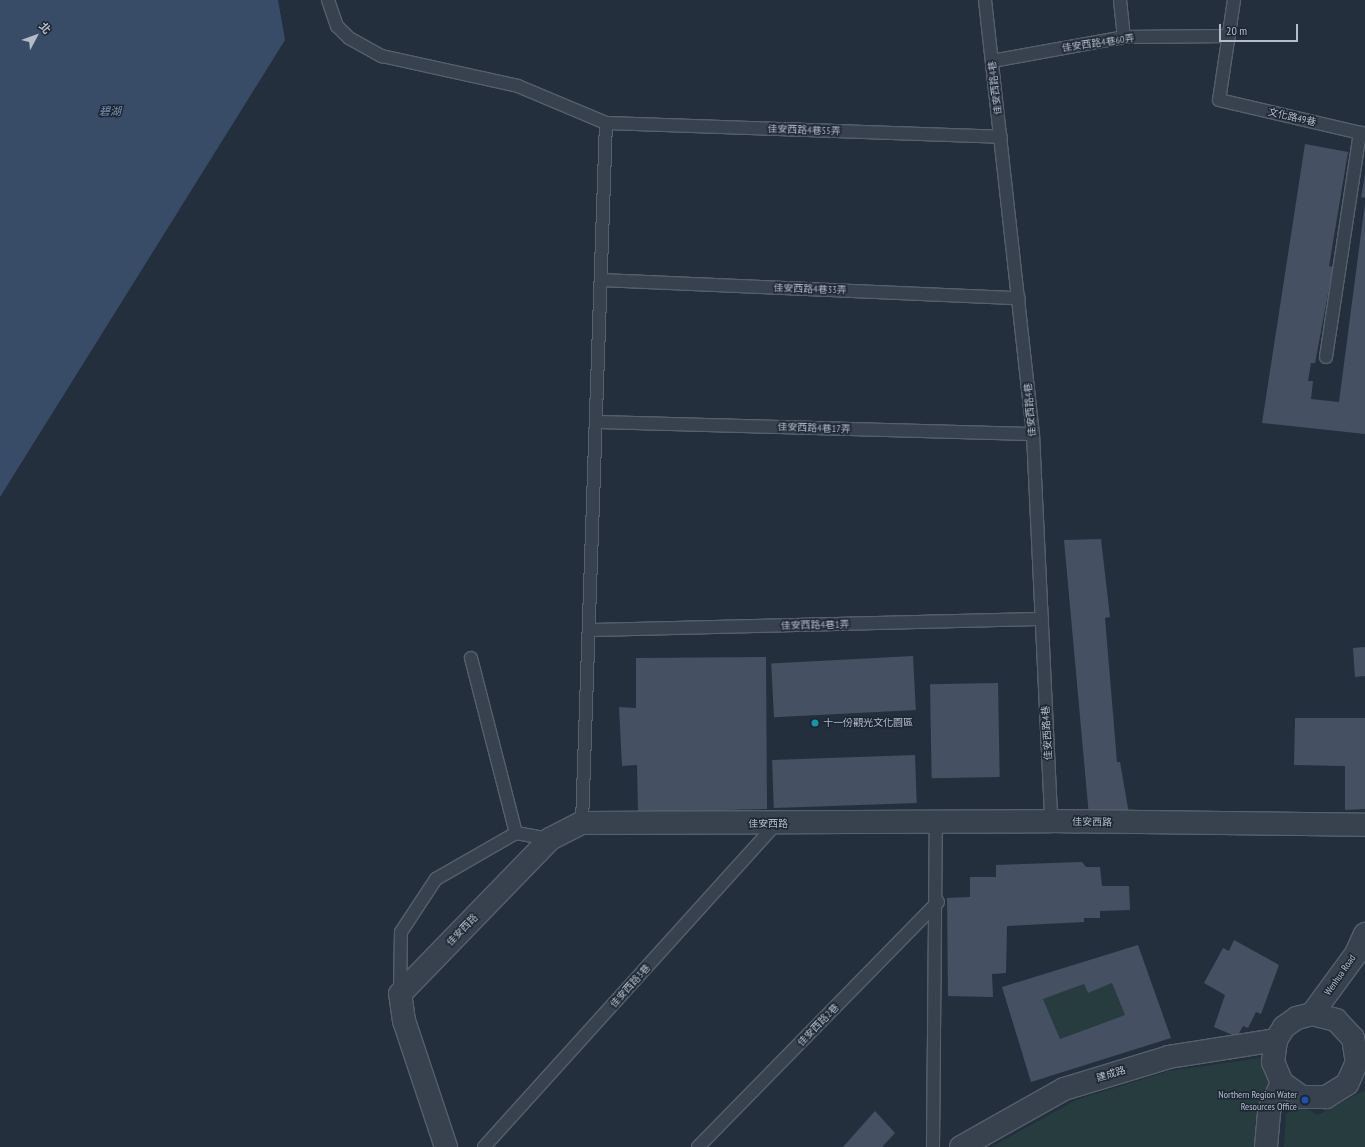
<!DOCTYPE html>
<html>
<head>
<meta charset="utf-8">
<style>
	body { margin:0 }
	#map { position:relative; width:1365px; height:1147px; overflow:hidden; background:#242f3e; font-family:"PT Sans Narrow","Noto Sans TC",sans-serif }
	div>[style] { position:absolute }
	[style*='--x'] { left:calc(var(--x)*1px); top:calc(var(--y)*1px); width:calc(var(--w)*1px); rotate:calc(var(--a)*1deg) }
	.green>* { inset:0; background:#263c3f }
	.water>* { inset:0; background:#394c67 }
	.building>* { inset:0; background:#455162; transform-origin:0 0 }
	.roads { filter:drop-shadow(1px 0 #565f6c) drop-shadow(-1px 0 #565f6c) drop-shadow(0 1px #565f6c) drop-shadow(0 -1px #565f6c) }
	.lane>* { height:12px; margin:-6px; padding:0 6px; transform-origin:6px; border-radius:6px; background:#38414e }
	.street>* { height:22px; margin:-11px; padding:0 11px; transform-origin:11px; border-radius:11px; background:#38414e }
	.dots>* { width:11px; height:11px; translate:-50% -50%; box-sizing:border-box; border:2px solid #1d2633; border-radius:50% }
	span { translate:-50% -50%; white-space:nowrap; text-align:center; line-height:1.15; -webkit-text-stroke:3px #1d2633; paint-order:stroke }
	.street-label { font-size:10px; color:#b4bcc9 }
	.poi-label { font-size:10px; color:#b4bcc9 }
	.left { translate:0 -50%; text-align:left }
	.right { translate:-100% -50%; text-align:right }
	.water-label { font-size:11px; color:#7c92b1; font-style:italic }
	.north { position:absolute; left:16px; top:16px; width:40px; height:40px; -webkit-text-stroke:3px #1d2633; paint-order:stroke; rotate:49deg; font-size:11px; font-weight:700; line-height:16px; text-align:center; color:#b4bcc9 }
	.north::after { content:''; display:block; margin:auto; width:14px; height:18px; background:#b4bcc9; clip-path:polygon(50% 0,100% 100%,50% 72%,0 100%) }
	.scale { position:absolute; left:1219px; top:24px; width:79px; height:18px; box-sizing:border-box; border:2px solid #b4bcc9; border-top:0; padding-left:5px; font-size:12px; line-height:14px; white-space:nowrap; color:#b4bcc9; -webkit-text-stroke:3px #1d2633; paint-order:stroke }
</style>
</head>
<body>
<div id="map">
	<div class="green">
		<i style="clip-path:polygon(1112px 983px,1125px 1015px,1060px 1039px,1043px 999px,1084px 984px,1088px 993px)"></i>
		<i style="clip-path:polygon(1273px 1056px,1279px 1094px,1256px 1118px,1254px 1147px,991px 1147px,1076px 1100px,1169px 1071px)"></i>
		<i style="clip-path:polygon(1365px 1090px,1365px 1147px,1284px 1147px,1286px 1114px,1296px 1104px,1318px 1115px)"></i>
	</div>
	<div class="water">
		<i style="clip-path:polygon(0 0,278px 0,285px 40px,0 497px)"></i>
	</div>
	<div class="building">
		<i style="clip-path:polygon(1305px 144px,1348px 152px,1329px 266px,1333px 267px,1315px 363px,1311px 363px,1308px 381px,1313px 381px,1311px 399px,1339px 402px,1365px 203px,1365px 434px,1262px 423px)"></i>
		<i style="clip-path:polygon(1365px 175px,1365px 198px,1361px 197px)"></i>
		<i style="clip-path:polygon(1101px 539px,1110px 617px,1105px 618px,1117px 762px,1120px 762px,1129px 814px,1089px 816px,1064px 540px)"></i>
		<i style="clip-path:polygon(1365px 647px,1365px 676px,1355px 677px,1353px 648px)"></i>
		<i style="left:913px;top:656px;width:54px;height:142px;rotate:87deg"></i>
		<i style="clip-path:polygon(766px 657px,767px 809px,638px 812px,637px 765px,622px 766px,619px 707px,636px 708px,636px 658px)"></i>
		<i style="left:998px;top:683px;width:94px;height:68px;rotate:89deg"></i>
		<i style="clip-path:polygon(1295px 718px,1365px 718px,1365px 809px,1345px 810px,1345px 766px,1294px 765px)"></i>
		<i style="left:915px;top:755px;width:48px;height:143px;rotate:88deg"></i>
		<i style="clip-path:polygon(1082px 862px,1086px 867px,1100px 867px,1102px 886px,1129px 886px,1130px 910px,1100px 911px,1100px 918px,1084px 918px,1084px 922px,1007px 926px,1006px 973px,992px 974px,993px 997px,948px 996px,947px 898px,970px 897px,970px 877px,996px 877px,996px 865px)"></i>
		<i style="clip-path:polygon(1234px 940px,1279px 965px,1261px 1014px,1256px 1012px,1248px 1028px,1243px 1026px,1237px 1037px,1214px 1027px,1225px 995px,1204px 983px,1223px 948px,1229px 951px)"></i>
		<i style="clip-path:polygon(evenodd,1138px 945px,1171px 1038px,1031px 1082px,1002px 987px,1138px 945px,1112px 983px,1125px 1015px,1060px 1039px,1043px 999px,1084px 984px,1088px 993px,1112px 983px)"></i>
		<i style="clip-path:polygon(875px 1111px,895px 1133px,882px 1147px,843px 1147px)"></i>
	</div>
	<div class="roads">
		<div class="lane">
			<i style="--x:328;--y:0;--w:28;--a:71"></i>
			<i style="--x:337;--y:26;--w:17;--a:45"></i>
			<i style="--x:349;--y:38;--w:38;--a:29"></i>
			<i style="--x:382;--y:56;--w:139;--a:12.4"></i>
			<i style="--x:518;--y:86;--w:95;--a:22.8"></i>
			<i style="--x:606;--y:123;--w:395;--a:2"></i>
			<i style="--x:985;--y:0;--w:437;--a:83.7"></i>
			<i style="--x:1033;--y:434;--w:387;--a:87.3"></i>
			<i style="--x:1120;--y:0;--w:37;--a:84"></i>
			<i style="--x:1234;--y:0;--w:101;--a:98.5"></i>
			<i style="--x:1219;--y:100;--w:150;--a:13.1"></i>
			<i style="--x:992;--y:61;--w:134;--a:-10.3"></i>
			<i style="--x:1124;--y:37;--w:105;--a:-0.5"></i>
			<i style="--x:601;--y:280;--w:418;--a:2.5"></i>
			<i style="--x:1326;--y:357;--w:227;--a:-81.4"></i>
			<i style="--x:596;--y:422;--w:437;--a:1.6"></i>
			<i style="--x:589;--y:630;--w:453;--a:-1.4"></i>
			<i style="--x:471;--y:658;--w:181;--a:75.6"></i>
			<i style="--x:582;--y:823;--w:700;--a:-88.04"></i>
			<i style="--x:400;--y:993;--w:61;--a:-89.1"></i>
			<i style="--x:401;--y:932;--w:64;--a:-56.6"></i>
			<i style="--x:436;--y:879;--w:92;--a:-29.9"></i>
			<i style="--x:516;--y:833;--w:35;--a:10"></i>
			<i style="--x:484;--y:1147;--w:435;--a:-47.9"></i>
			<i style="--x:698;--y:1147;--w:343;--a:-45.6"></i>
			<i style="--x:933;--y:1147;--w:324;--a:-89.5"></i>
		</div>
		<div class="street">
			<i style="--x:1312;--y:1014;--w:74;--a:-53.7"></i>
			<i style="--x:1356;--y:954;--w:22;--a:-66"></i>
			<i style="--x:446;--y:1147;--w:133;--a:-108.4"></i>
			<i style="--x:404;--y:1021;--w:27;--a:-98"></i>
			<i style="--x:400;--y:994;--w:216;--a:-45.9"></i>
			<i style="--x:550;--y:839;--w:36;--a:-27"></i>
			<i style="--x:582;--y:823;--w:469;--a:-0.2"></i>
			<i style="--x:1051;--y:821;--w:314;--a:0.7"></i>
			<i style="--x:961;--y:1147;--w:118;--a:-29.4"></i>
			<i style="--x:1064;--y:1089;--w:110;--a:-16.9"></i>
			<i style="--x:1169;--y:1057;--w:108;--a:-9"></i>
			<i style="--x:1266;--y:1147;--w:37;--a:-85"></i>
			<i style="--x:1269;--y:1110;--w:30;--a:-64"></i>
			<i style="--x:1282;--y:1083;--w:23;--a:-113"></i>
			<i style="--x:1273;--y:1062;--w:22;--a:-82"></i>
			<i style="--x:1276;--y:1040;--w:15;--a:-58"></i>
			<i style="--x:1284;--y:1027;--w:16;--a:-35"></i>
			<i style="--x:1297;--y:1018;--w:16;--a:-15"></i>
			<i style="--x:1312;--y:1014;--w:25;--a:14"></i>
			<i style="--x:1336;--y:1020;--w:25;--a:47"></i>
			<i style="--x:1353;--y:1038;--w:24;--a:81"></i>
			<i style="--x:1357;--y:1062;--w:24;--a:114"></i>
			<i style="--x:1347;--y:1084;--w:25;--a:148"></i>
			<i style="--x:1326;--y:1097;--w:24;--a:180"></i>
			<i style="--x:1302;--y:1097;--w:24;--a:-145"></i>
		</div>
	</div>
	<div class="dots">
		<i style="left:815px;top:723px;background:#0f9aa8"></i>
		<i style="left:1305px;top:1100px;background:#1a4fb4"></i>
	</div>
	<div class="street-label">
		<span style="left:1098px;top:43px;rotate:-8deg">佳安西路4巷60弄</span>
		<span style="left:995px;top:88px;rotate:-97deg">佳安西路4巷</span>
		<span style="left:1292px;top:117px;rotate:13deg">文化路49巷</span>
		<span style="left:804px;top:130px;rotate:2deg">佳安西路4巷55弄</span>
		<span style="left:810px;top:289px;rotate:2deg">佳安西路4巷33弄</span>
		<span style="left:1030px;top:410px;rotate:-95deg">佳安西路4巷</span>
		<span style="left:814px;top:428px;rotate:2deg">佳安西路4巷17弄</span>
		<span style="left:815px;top:625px;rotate:-1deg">佳安西路4巷1弄</span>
		<span style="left:1047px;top:733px;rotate:-93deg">佳安西路4巷</span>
		<span style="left:1092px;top:822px;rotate:1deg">佳安西路</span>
		<span style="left:768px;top:824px">佳安西路</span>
		<span style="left:462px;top:930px;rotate:-46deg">佳安西路</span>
		<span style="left:1340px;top:975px;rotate:-55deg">Wenhua Road</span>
		<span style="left:630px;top:986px;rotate:-48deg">佳安西路3巷</span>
		<span style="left:818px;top:1025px;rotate:-46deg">佳安西路2巷</span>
		<span style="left:1111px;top:1074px;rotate:-17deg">建成路</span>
	</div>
	<div class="poi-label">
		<span class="left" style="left:823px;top:723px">十一份觀光文化園區</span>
		<span class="right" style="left:1297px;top:1100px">Northern Region Water<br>Resources Office</span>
	</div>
	<div class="water-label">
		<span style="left:110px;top:111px">碧湖</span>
	</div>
	<div class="north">北</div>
	<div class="scale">20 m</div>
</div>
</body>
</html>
